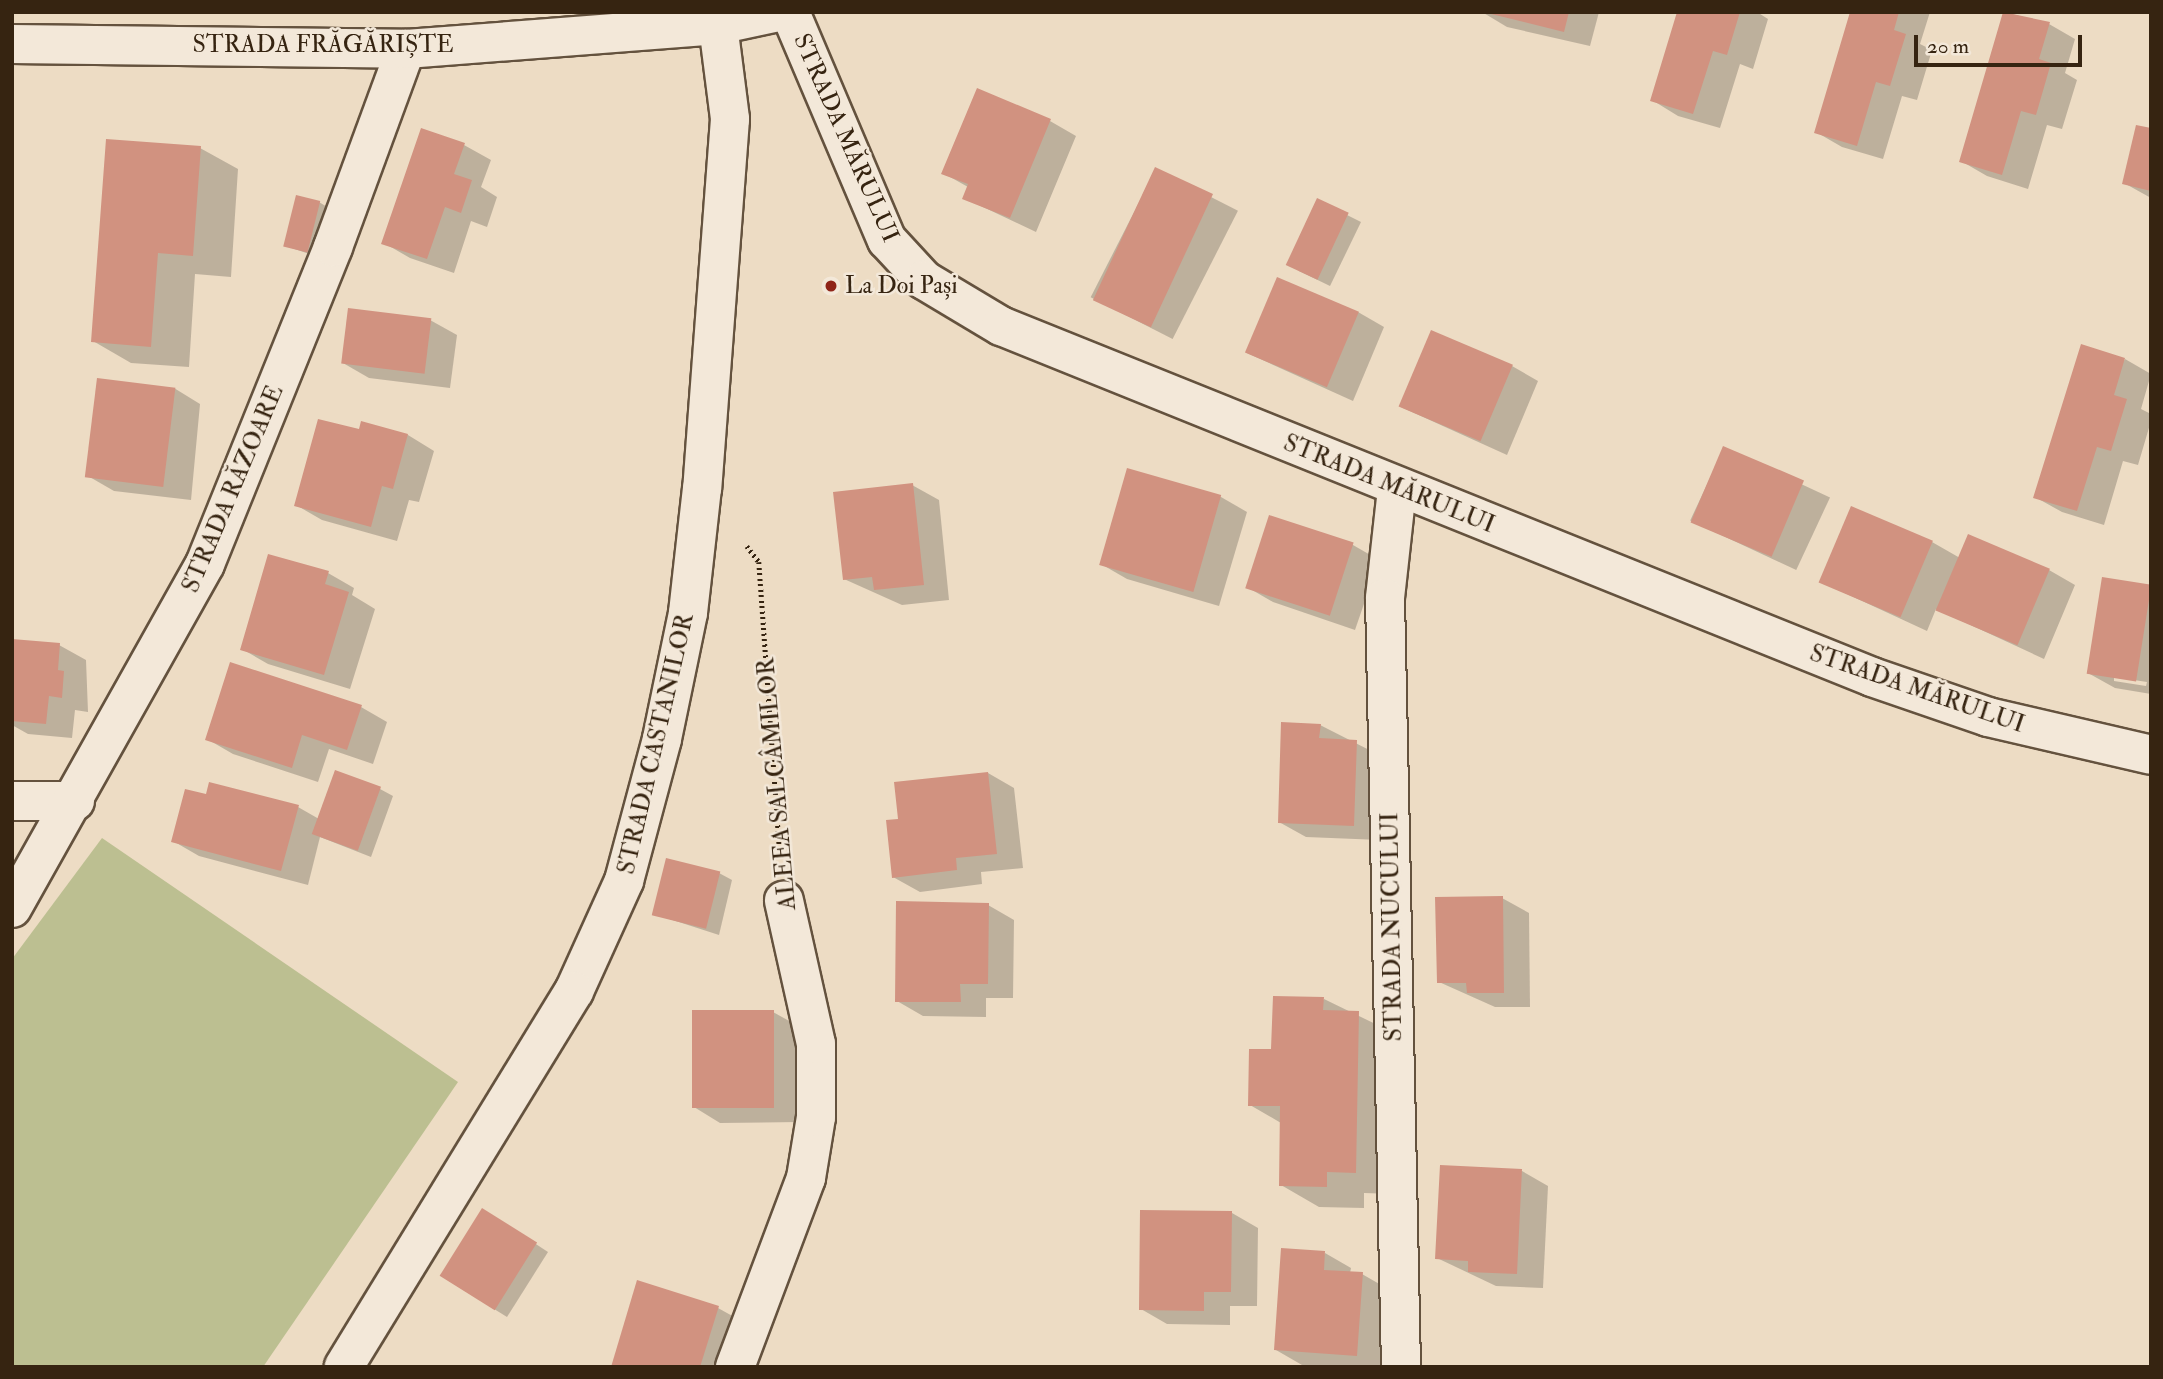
<!DOCTYPE html>
<html>
<head>
<meta charset="utf-8">
<style>
	body { margin:0 }
	#map { position:relative; width:2163px; height:1379px; overflow:hidden; background:#eddcc4; font-family:"IM FELL Double Pica",serif }
	div>[style] { position:absolute }
	[style*='--x'] { left:calc(var(--x)*1px); top:calc(var(--y)*1px); width:calc(var(--w)*1px); rotate:calc(var(--a)*1deg) }
	.green>* { inset:0; background:#bcbf91 }
	.shadow>* { inset:0; background:#0003; transform-origin:0 0 }
	.building>* { inset:0; background:#d19280; transform-origin:0 0 }
	.path>* { height:4.5px; margin-top:-2.25px; transform-origin:0; background:repeating-linear-gradient(90deg,#362411 0 2px,transparent 0 5.5px) }
	.roads { filter:drop-shadow(2px 0 #64523e) drop-shadow(-2px 0 #64523e) drop-shadow(0 2px #64523e) drop-shadow(0 -2px #64523e) }
	.street>* { height:38px; margin:-19px; padding:0 19px; transform-origin:19px; border-radius:19px; background:#f3e8d9 }
	.secondary>* { height:38px; margin:-19px; padding:0 19px; transform-origin:19px; border-radius:19px; background:#f3e8d9 }
	.dots>* { width:19px; height:19px; translate:-50% -50%; box-sizing:border-box; border:4px solid #f3e8d9; border-radius:50% }
	span { translate:-50% -50%; white-space:nowrap; text-align:center; line-height:1.15; -webkit-text-stroke:5px #f3e8d9; paint-order:stroke }
	.street-label { font-size:24px; color:#362411 }
	.poi-label { font-size:24px; color:#362411 }
	.left { translate:0 -50%; text-align:left }
	.frame { position:absolute; inset:0; border:14px solid #362411; pointer-events:none }
	.scale { position:absolute; left:1914px; top:35px; width:168px; height:32px; box-sizing:border-box; border:4px solid #362411; border-top:0; padding-left:9px; font-size:21px; line-height:24px; white-space:nowrap; color:#362411; -webkit-text-stroke:5px #f3e8d9; paint-order:stroke }
</style>
</head>
<body>
<div id="map">
	<div class="green">
		<i style="clip-path:polygon(102px 838px,458px 1082px,263px 1367px,12px 1367px,12px 959px)"></i>
	</div>
	<div class="shadow">
		<i style="clip-path:polygon(1482px 12px,1599px 12px,1590px 46px,1507px 27px)"></i>
		<i style="clip-path:polygon(1679px 12px,1757px 12px,1768px 19px,1753px 69px,1740px 64px,1720px 128px,1678px 116px,1652px 100px)"></i>
		<i style="clip-path:polygon(1852px 12px,1930px 12px,1920px 44px,1932px 50px,1917px 100px,1902px 96px,1883px 159px,1842px 147px,1816px 132px)"></i>
		<i style="clip-path:polygon(2005px 12px,2049px 24px,2075px 39px,2065px 73px,2077px 80px,2062px 129px,2047px 125px,2028px 189px,1987px 176px,1961px 161px)"></i>
		<i style="clip-path:polygon(1050px 121px,1076px 136px,1036px 232px,964px 198px,968px 187px,943px 173px)"></i>
		<i style="clip-path:polygon(2151px 130px,2151px 198px,2124px 183px)"></i>
		<i style="clip-path:polygon(464px 145px,491px 160px,481px 187px,497px 197px,487px 227px,471px 221px,454px 273px,410px 258px,384px 243px)"></i>
		<i style="clip-path:polygon(200px 148px,238px 169px,231px 277px,195px 274px,189px 367px,131px 363px,93px 341px)"></i>
		<i style="left:1156px;top:169px;width:92px;height:144px;rotate:27deg"></i>
		<i style="clip-path:polygon(1317px 200px,1361px 222px,1330px 286px,1299px 271px)"></i>
		<i style="clip-path:polygon(319px 202px,332px 210px,321px 258px,286px 246px)"></i>
		<i style="clip-path:polygon(1358px 312px,1384px 327px,1353px 401px,1247px 353px)"></i>
		<i style="clip-path:polygon(430px 320px,457px 335px,450px 388px,369px 378px,343px 363px)"></i>
		<i style="clip-path:polygon(2125px 359px,2151px 374px,2141px 409px,2151px 414px,2151px 421px,2138px 465px,2123px 461px,2104px 525px,2062px 512px,2035px 497px)"></i>
		<i style="clip-path:polygon(1512px 366px,1538px 381px,1507px 455px,1401px 407px)"></i>
		<i style="clip-path:polygon(174px 388px,200px 404px,191px 500px,114px 491px,88px 476px)"></i>
		<i style="clip-path:polygon(360px 432px,408px 435px,434px 451px,419px 502px,409px 500px,397px 541px,322px 520px,296px 505px)"></i>
		<i style="left:1724px;top:448px;width:117px;height:80px;rotate:25deg"></i>
		<i style="clip-path:polygon(1128px 470px,1221px 497px,1247px 512px,1219px 606px,1127px 579px,1101px 564px)"></i>
		<i style="clip-path:polygon(912px 485px,939px 500px,949px 600px,902px 605px,844px 579px)"></i>
		<i style="clip-path:polygon(1270px 517px,1353px 545px,1379px 560px,1355px 630px,1273px 602px,1247px 587px)"></i>
		<i style="clip-path:polygon(1932px 542px,1960px 558px,2049px 570px,2075px 585px,2044px 659px,1936px 609px,1927px 631px,1821px 582px)"></i>
		<i style="clip-path:polygon(328px 573px,354px 588px,352px 595px,375px 609px,350px 689px,268px 664px,242px 649px)"></i>
		<i style="clip-path:polygon(evenodd,2103px 579px,2151px 587px,2151px 694px,2115px 688px,2088px 673px,2103px 579px,2114px 677px,2147px 682px,2146px 686px,2114px 681px,2114px 677px)"></i>
		<i style="clip-path:polygon(12px 640px,59px 645px,86px 660px,88px 712px,75px 710px,72px 738px,28px 734px,12px 725px)"></i>
		<i style="clip-path:polygon(361px 707px,387px 722px,373px 764px,329px 749px,318px 782px,233px 754px,207px 739px)"></i>
		<i style="clip-path:polygon(1320px 725px,1383px 757px,1380px 840px,1306px 837px,1279px 822px)"></i>
		<i style="clip-path:polygon(988px 773px,1014px 788px,1023px 868px,981px 872px,982px 884px,920px 892px,893px 877px,900px 821px)"></i>
		<i style="clip-path:polygon(380px 789px,393px 796px,371px 857px,320px 837px,308px 885px,199px 856px,173px 841px,207px 796px,298px 807px,319px 819px)"></i>
		<i style="clip-path:polygon(719px 873px,732px 880px,719px 935px,654px 914px)"></i>
		<i style="clip-path:polygon(1502px 898px,1529px 913px,1530px 1007px,1495px 1007px,1439px 982px)"></i>
		<i style="clip-path:polygon(988px 905px,1014px 920px,1013px 998px,986px 998px,986px 1017px,923px 1016px,897px 1001px)"></i>
		<i style="clip-path:polygon(1324px 999px,1396px 1034px,1393px 1194px,1364px 1193px,1364px 1208px,1319px 1207px,1281px 1185px,1281px 1123px,1250px 1105px)"></i>
		<i style="clip-path:polygon(773px 1012px,800px 1027px,800px 1122px,720px 1123px,694px 1107px)"></i>
		<i style="clip-path:polygon(1441px 1167px,1522px 1171px,1548px 1186px,1543px 1288px,1496px 1286px,1437px 1258px)"></i>
		<i style="clip-path:polygon(1232px 1213px,1258px 1228px,1257px 1306px,1230px 1306px,1230px 1325px,1167px 1324px,1141px 1309px)"></i>
		<i style="clip-path:polygon(496px 1218px,548px 1252px,507px 1317px,441px 1276px)"></i>
		<i style="clip-path:polygon(1325px 1253px,1351px 1268px,1350px 1273px,1362px 1274px,1388px 1289px,1384px 1367px,1302px 1365px,1276px 1350px)"></i>
		<i style="clip-path:polygon(718px 1308px,745px 1323px,731px 1367px,612px 1367px)"></i>
	</div>
	<div class="building">
		<i style="clip-path:polygon(1483px 12px,1569px 12px,1564px 32px)"></i>
		<i style="clip-path:polygon(1677px 12px,1740px 12px,1727px 55px,1713px 51px,1693px 114px,1650px 101px)"></i>
		<i style="clip-path:polygon(1850px 12px,1899px 12px,1894px 30px,1906px 34px,1890px 86px,1876px 82px,1857px 146px,1814px 133px)"></i>
		<i style="clip-path:polygon(2003px 12px,2050px 22px,2039px 59px,2051px 63px,2036px 115px,2021px 111px,2002px 175px,1959px 162px)"></i>
		<i style="clip-path:polygon(977px 88px,1051px 119px,1010px 218px,962px 199px,968px 184px,941px 174px)"></i>
		<i style="clip-path:polygon(2136px 125px,2151px 128px,2151px 191px,2122px 184px)"></i>
		<i style="clip-path:polygon(421px 128px,465px 143px,454px 174px,472px 180px,461px 213px,445px 207px,427px 259px,381px 244px)"></i>
		<i style="clip-path:polygon(106px 139px,201px 146px,193px 256px,158px 253px,151px 347px,91px 342px)"></i>
		<i style="left:1155px;top:167px;width:64px;height:147px;rotate:25deg"></i>
		<i style="left:296px;top:195px;width:25px;height:53px;rotate:14deg"></i>
		<i style="left:1317px;top:198px;width:35px;height:74px;rotate:25deg"></i>
		<i style="left:1277px;top:277px;width:89px;height:82px;rotate:23deg"></i>
		<i style="left:348px;top:308px;width:84px;height:56px;rotate:7deg"></i>
		<i style="left:1431px;top:330px;width:89px;height:83px;rotate:23deg"></i>
		<i style="clip-path:polygon(2081px 344px,2125px 358px,2114px 395px,2127px 399px,2111px 451px,2097px 447px,2077px 511px,2033px 498px)"></i>
		<i style="left:97px;top:378px;width:79px;height:100px;rotate:7deg"></i>
		<i style="clip-path:polygon(318px 419px,359px 429px,361px 421px,408px 434px,393px 489px,382px 486px,371px 527px,294px 506px)"></i>
		<i style="left:1723px;top:446px;width:88px;height:83px;rotate:23deg"></i>
		<i style="left:1127px;top:468px;width:98px;height:101px;rotate:16deg"></i>
		<i style="clip-path:polygon(913px 483px,924px 585px,874px 590px,872px 577px,843px 580px,833px 492px)"></i>
		<i style="left:1851px;top:506px;width:89px;height:83px;rotate:23deg"></i>
		<i style="left:1269px;top:515px;width:89px;height:77px;rotate:18deg"></i>
		<i style="left:1968px;top:534px;width:89px;height:83px;rotate:23deg"></i>
		<i style="clip-path:polygon(268px 554px,329px 571px,325px 584px,349px 592px,324px 675px,240px 650px)"></i>
		<i style="left:2102px;top:577px;width:50px;height:98px;rotate:9deg"></i>
		<i style="clip-path:polygon(12px 639px,60px 643px,58px 670px,64px 671px,62px 698px,49px 696px,46px 724px,12px 721px)"></i>
		<i style="clip-path:polygon(230px 662px,362px 705px,347px 750px,302px 735px,292px 768px,205px 740px)"></i>
		<i style="clip-path:polygon(1281px 722px,1321px 724px,1319px 738px,1357px 740px,1354px 826px,1278px 823px)"></i>
		<i style="left:335px;top:770px;width:49px;height:68px;rotate:20deg"></i>
		<i style="clip-path:polygon(988px 772px,997px 854px,956px 858px,957px 870px,892px 878px,886px 820px,898px 819px,894px 782px)"></i>
		<i style="clip-path:polygon(209px 782px,299px 805px,281px 871px,171px 842px,185px 789px,206px 794px)"></i>
		<i style="left:666px;top:858px;width:56px;height:59px;rotate:14deg"></i>
		<i style="clip-path:polygon(1503px 896px,1504px 993px,1467px 993px,1466px 983px,1437px 983px,1435px 897px)"></i>
		<i style="clip-path:polygon(896px 901px,989px 903px,988px 984px,960px 984px,961px 1002px,895px 1002px)"></i>
		<i style="clip-path:polygon(1273px 996px,1324px 997px,1323px 1010px,1359px 1011px,1356px 1173px,1327px 1172px,1327px 1187px,1279px 1186px,1280px 1106px,1248px 1106px,1249px 1049px,1271px 1049px)"></i>
		<i style="left:774px;top:1010px;width:98px;height:82px;rotate:90deg"></i>
		<i style="clip-path:polygon(1440px 1165px,1522px 1169px,1517px 1274px,1468px 1272px,1468px 1261px,1435px 1259px)"></i>
		<i style="left:482px;top:1208px;width:65px;height:80px;rotate:32deg"></i>
		<i style="clip-path:polygon(1140px 1210px,1232px 1211px,1231px 1292px,1204px 1292px,1204px 1311px,1139px 1310px)"></i>
		<i style="clip-path:polygon(1281px 1248px,1325px 1251px,1324px 1270px,1363px 1272px,1357px 1356px,1274px 1350px)"></i>
		<i style="clip-path:polygon(637px 1280px,719px 1306px,700px 1367px,611px 1367px)"></i>
	</div>
	<div class="path">
		<i style="--x:747;--y:546;--w:20;--a:53"></i>
		<i style="--x:759;--y:562;--w:293;--a:85.9"></i>
	</div>
	<div class="roads">
		<div class="street">
			<i style="--x:718;--y:12;--w:13;--a:90"></i>
			<i style="--x:718;--y:25;--w:61;--a:-12.2"></i>
			<i style="--x:790;--y:12;--w:248;--a:67"></i>
			<i style="--x:887;--y:240;--w:54;--a:47.2"></i>
			<i style="--x:924;--y:280;--w:90;--a:30.9"></i>
			<i style="--x:1001;--y:326;--w:939;--a:21.95"></i>
			<i style="--x:1872;--y:677;--w:123;--a:19"></i>
			<i style="--x:1988;--y:717;--w:167;--a:13.1"></i>
			<i style="--x:1397;--y:489;--w:110;--a:96.3"></i>
			<i style="--x:1385;--y:598;--w:769;--a:88.81"></i>
			<i style="--x:12;--y:801;--w:63;--a:0"></i>
			<i style="--x:12;--y:908;--w:394;--a:-60.7"></i>
			<i style="--x:205;--y:564;--w:342;--a:-68"></i>
			<i style="--x:333;--y:247;--w:211;--a:-69.8"></i>
			<i style="--x:735;--y:1367;--w:202;--a:-69.4"></i>
			<i style="--x:806;--y:1178;--w:62;--a:-80.7"></i>
			<i style="--x:816;--y:1117;--w:73;--a:-90"></i>
			<i style="--x:816;--y:1044;--w:147;--a:-102.6"></i>
		</div>
		<div class="secondary">
			<i style="--x:12;--y:44;--w:394;--a:0.7"></i>
			<i style="--x:406;--y:49;--w:313;--a:-4.4"></i>
			<i style="--x:718;--y:25;--w:95;--a:82.7"></i>
			<i style="--x:730;--y:119;--w:370;--a:94.3"></i>
			<i style="--x:702;--y:488;--w:126;--a:96.4"></i>
			<i style="--x:688;--y:613;--w:129;--a:101.7"></i>
			<i style="--x:662;--y:739;--w:147;--a:105"></i>
			<i style="--x:624;--y:881;--w:121;--a:114.4"></i>
			<i style="--x:574;--y:991;--w:441;--a:121.5"></i>
		</div>
	</div>
	<div class="dots">
		<i style="left:831px;top:286px;background:#8f2418"></i>
	</div>
	<div class="street-label">
		<span style="left:323px;top:45px">STRADA FRĂGĂRIȘTE</span>
		<span style="left:846px;top:138px;rotate:66deg">STRADA MĂRULUI</span>
		<span style="left:1389px;top:484px;rotate:22deg">STRADA MĂRULUI</span>
		<span style="left:233px;top:489px;rotate:-67deg">STRADA RĂZOARE</span>
		<span style="left:1917px;top:689px;rotate:19deg">STRADA MĂRULUI</span>
		<span style="left:656px;top:744px;rotate:-77deg">STRADA CASTANILOR</span>
		<span style="left:777px;top:784px;rotate:-95deg">ALEEA SALCÂMILOR</span>
		<span style="left:1392px;top:927px;rotate:-91deg">STRADA NUCULUI</span>
	</div>
	<div class="poi-label">
		<span class="left" style="left:845px;top:286px">La Doi Pași</span>
	</div>
	<div class="frame"></div>
	<div class="scale">20 m</div>
</div>
</body>
</html>
